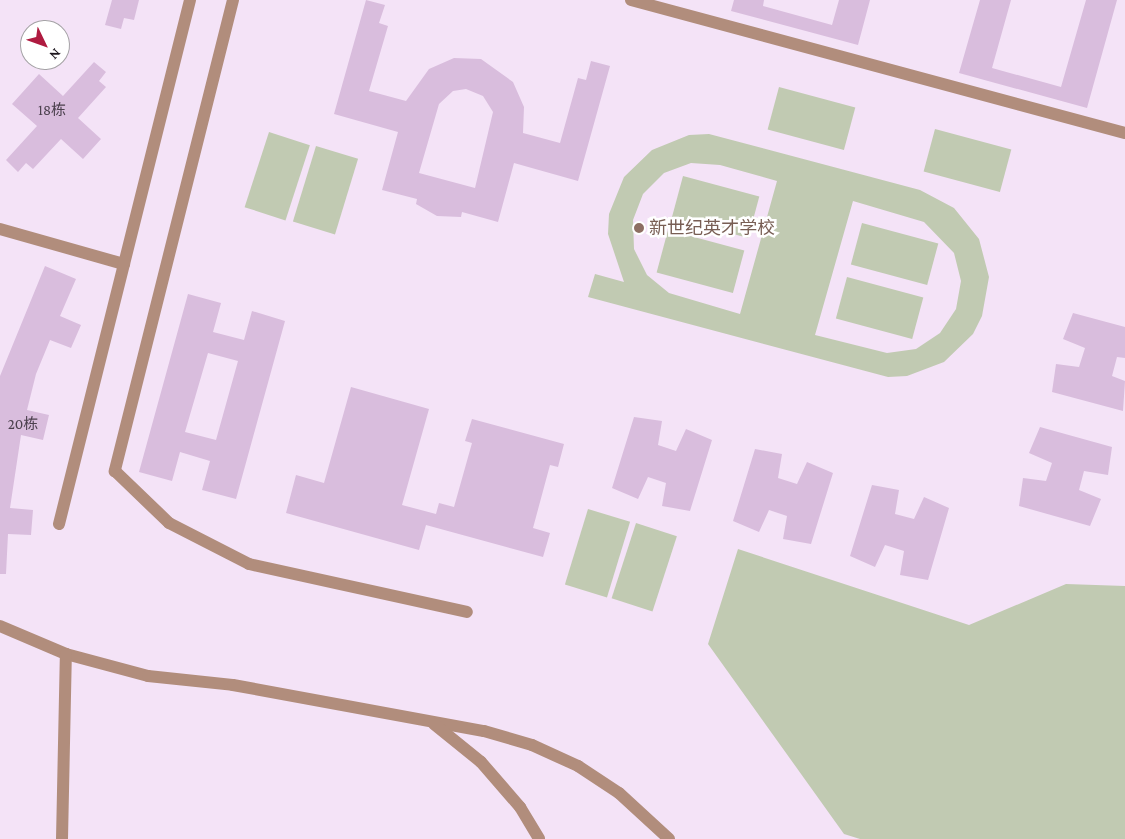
<!DOCTYPE html>
<html>
<head>
<meta charset="utf-8">
<style>
	body { margin:0 }
	#map { position:relative; width:1125px; height:839px; overflow:hidden; background:#f4e3f7; font-family:"Crimson Pro","Noto Sans SC",serif }
	div>[style] { position:absolute }
	[style*='--x'] { left:calc(var(--x)*1px); top:calc(var(--y)*1px); width:calc(var(--w)*1px); rotate:calc(var(--a)*1deg) }
	.green>* { inset:0; background:#c1cab2; transform-origin:0 0 }
	.building>* { inset:0; background:#d9bddd }
	.minor>* { height:12px; margin:-6px; padding:0 6px; transform-origin:6px; border-radius:6px; background:#b18d7c }
	.dots>* { width:14px; height:14px; translate:-50% -50%; box-sizing:border-box; border:2px solid #fff; border-radius:50% }
	span { translate:-50% -50%; white-space:nowrap; text-align:center; line-height:1.15; -webkit-text-stroke:5px #fff; paint-order:stroke }
	.number-label { font-size:15px; color:#4b404d }
	.number-label span { -webkit-text-stroke-width:0 }
	.education-label { font-size:18px; color:#785e54 }
	.left { translate:0 -50%; text-align:left }
	.north { position:absolute; left:20px; top:20px; width:50px; height:50px; box-sizing:border-box; background:#fff; border:1px solid #a4a2a5; border-radius:50%; rotate:132deg; font-size:14px; font-weight:700; line-height:20px; text-align:center; color:#1c161d }
	.north::after { content:''; display:block; margin:auto; width:18px; height:22px; background:#af1b40; clip-path:polygon(50% 0,100% 100%,50% 72%,0 100%) }
</style>
</head>
<body>
<div id="map">
	<div class="green">
		<i style="left:779px;top:87px;width:79px;height:44px;rotate:15deg"></i>
		<i style="left:935px;top:129px;width:79px;height:44px;rotate:15deg"></i>
		<i style="left:269px;top:132px;width:43px;height:79px;rotate:18deg"></i>
		<i style="clip-path:polygon(evenodd,709px 134px,920px 190px,954px 208px,979px 239px,989px 277px,982px 316px,973px 334px,944px 362px,907px 376px,888px 377px,588px 297px,595px 274px,624px 282px,608px 234px,609px 214px,624px 177px,652px 150px,689px 135px,709px 134px,691px 163px,720px 165px,777px 181px,740px 314px,669px 293px,647px 275px,634px 249px,633px 220px,643px 194px,664px 173px,691px 163px,709px 134px,853px 201px,924px 222px,954px 253px,961px 281px,956px 309px,940px 333px,916px 349px,887px 353px,815px 335px,853px 201px)"></i>
		<i style="left:316px;top:146px;width:44px;height:79px;rotate:17deg"></i>
		<i style="left:683px;top:176px;width:79px;height:43px;rotate:15deg"></i>
		<i style="left:862px;top:223px;width:79px;height:43px;rotate:15deg"></i>
		<i style="left:668px;top:230px;width:79px;height:44px;rotate:15deg"></i>
		<i style="left:847px;top:277px;width:79px;height:43px;rotate:15deg"></i>
		<i style="left:588px;top:509px;width:44px;height:79px;rotate:17deg"></i>
		<i style="left:636px;top:523px;width:43px;height:79px;rotate:18deg"></i>
		<i style="clip-path:polygon(738px 549px,969px 625px,1066px 584px,1125px 586px,1125px 839px,860px 839px,844px 834px,708px 644px)"></i>
	</div>
	<div class="building">
		<i style="clip-path:polygon(112px 0,139px 0,134px 20px,124px 18px,121px 29px,105px 25px)"></i>
		<i style="clip-path:polygon(evenodd,366px 0,385px 5px,379px 23px,388px 26px,369px 91px,406px 101px,429px 69px,454px 58px,481px 59px,513px 82px,524px 107px,523px 133px,560px 143px,578px 78px,586px 80px,591px 61px,610px 66px,578px 181px,514px 163px,498px 222px,462px 212px,461px 217px,437px 216px,416px 204px,417px 199px,382px 190px,398px 132px,334px 114px,366px 0,466px 89px,483px 96px,493px 112px,475px 188px,419px 173px,439px 104px,453px 91px,466px 89px)"></i>
		<i style="clip-path:polygon(734px 0,764px 0,763px 6px,832px 25px,839px 0,870px 0,858px 45px,731px 11px)"></i>
		<i style="clip-path:polygon(980px 0,1011px 0,992px 68px,1061px 87px,1086px 0,1117px 0,1087px 108px,959px 73px)"></i>
		<i style="clip-path:polygon(94px 62px,106px 72px,99px 81px,106px 87px,78px 118px,101px 139px,83px 159px,61px 139px,33px 169px,26px 163px,18px 172px,6px 160px,37px 126px,12px 104px,39px 74px,63px 96px)"></i>
		<i style="clip-path:polygon(45px 266px,76px 279px,60px 316px,81px 325px,71px 348px,50px 340px,36px 374px,27px 410px,49px 415px,43px 440px,21px 435px,10px 508px,33px 510px,31px 535px,8px 534px,6px 574px,0 574px,0 376px)"></i>
		<i style="clip-path:polygon(evenodd,188px 294px,221px 303px,213px 332px,244px 340px,252px 311px,285px 321px,236px 499px,202px 490px,210px 461px,180px 452px,172px 481px,139px 472px,188px 294px,208px 353px,238px 361px,216px 440px,185px 432px,208px 353px)"></i>
		<i style="clip-path:polygon(1073px 313px,1125px 327px,1125px 358px,1117px 357px,1112px 376px,1125px 381px,1123px 411px,1052px 392px,1056px 364px,1079px 367px,1085px 348px,1063px 339px)"></i>
		<i style="clip-path:polygon(351px 387px,429px 409px,402px 505px,436px 514px,439px 503px,454px 507px,472px 443px,465px 441px,472px 419px,564px 444px,558px 467px,550px 465px,533px 528px,550px 533px,543px 557px,426px 525px,419px 550px,286px 513px,296px 475px,324px 483px)"></i>
		<i style="clip-path:polygon(634px 417px,662px 421px,658px 445px,676px 451px,686px 429px,712px 440px,690px 511px,662px 506px,666px 483px,648px 477px,638px 499px,612px 488px)"></i>
		<i style="clip-path:polygon(1040px 427px,1112px 447px,1108px 475px,1084px 471px,1079px 490px,1101px 499px,1090px 526px,1019px 506px,1023px 478px,1046px 481px,1052px 463px,1029px 453px)"></i>
		<i style="clip-path:polygon(755px 449px,782px 454px,778px 478px,797px 484px,807px 462px,833px 473px,811px 544px,783px 539px,787px 516px,769px 510px,759px 532px,733px 521px)"></i>
		<i style="clip-path:polygon(872px 485px,899px 490px,895px 514px,914px 519px,924px 497px,949px 508px,928px 580px,900px 575px,904px 551px,885px 545px,875px 567px,850px 556px)"></i>
	</div>
	<div class="minor">
		<i style="--x:233;--y:0;--w:486;--a:104.1"></i>
		<i style="--x:115;--y:471;--w:75;--a:43.9"></i>
		<i style="--x:169;--y:523;--w:90;--a:27.1"></i>
		<i style="--x:249;--y:564;--w:223;--a:12.4"></i>
		<i style="--x:631;--y:0;--w:512;--a:15.07"></i>
		<i style="--x:0;--y:229;--w:129;--a:15.8"></i>
		<i style="--x:59;--y:524;--w:540;--a:-75.96"></i>
		<i style="--x:0;--y:626;--w:72;--a:23"></i>
		<i style="--x:66;--y:654;--w:85;--a:15"></i>
		<i style="--x:148;--y:676;--w:85;--a:6"></i>
		<i style="--x:233;--y:685;--w:255;--a:10.4"></i>
		<i style="--x:484;--y:731;--w:50;--a:16.3"></i>
		<i style="--x:532;--y:745;--w:51;--a:24.5"></i>
		<i style="--x:578;--y:766;--w:49;--a:33.4"></i>
		<i style="--x:619;--y:793;--w:68;--a:42.6"></i>
		<i style="--x:434;--y:724;--w:60;--a:39"></i>
		<i style="--x:481;--y:762;--w:60;--a:49.1"></i>
		<i style="--x:520;--y:807;--w:37;--a:59"></i>
		<i style="--x:62;--y:839;--w:185;--a:-88.8"></i>
	</div>
	<div class="dots">
		<i style="left:639px;top:228px;background:#8d6e63"></i>
	</div>
	<div class="number-label">
		<span style="left:52px;top:111px">18栋</span>
		<span style="left:23px;top:425px">20栋</span>
	</div>
	<div class="education-label">
		<span class="left" style="left:649px;top:228px">新世纪英才学校</span>
	</div>
	<div class="north">N</div>
</div>
</body>
</html>
